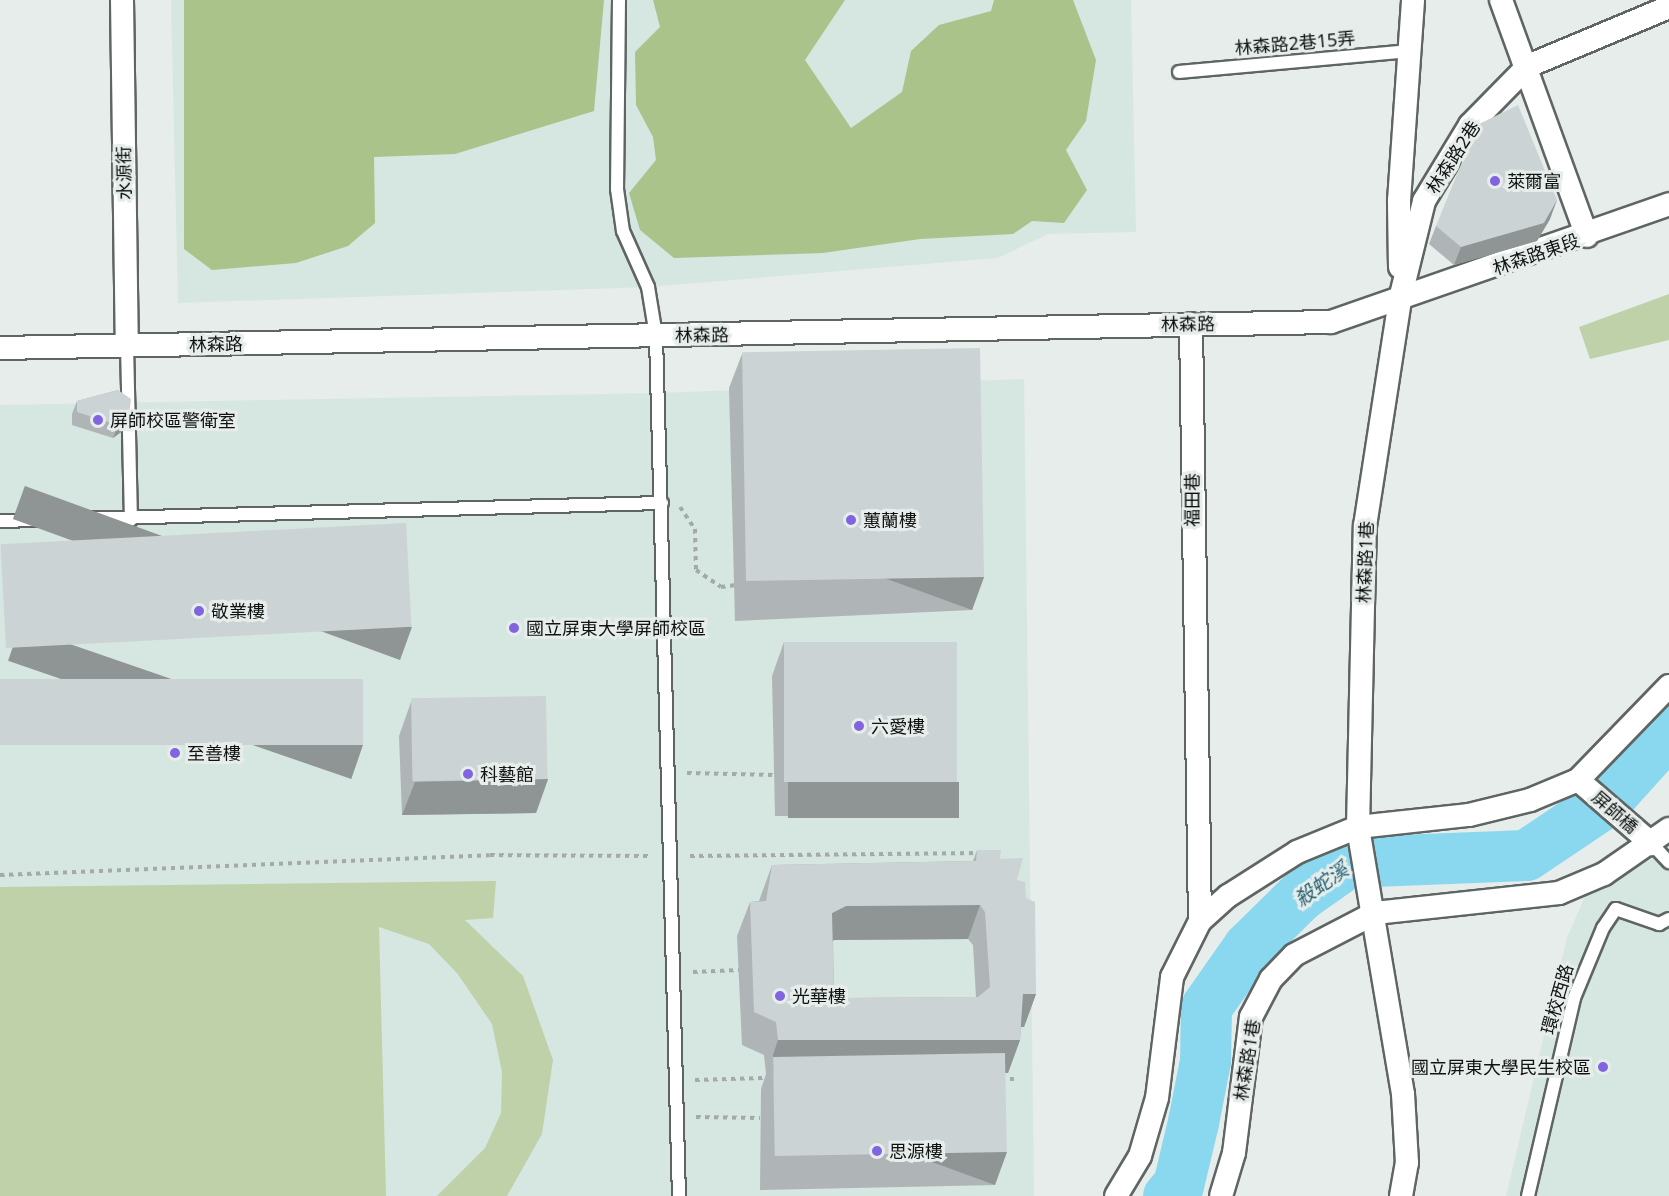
<!DOCTYPE html>
<html>
<head>
<meta charset="utf-8">
<style>
	body { margin:0 }
	#map { position:relative; width:1669px; height:1196px; overflow:hidden; background:#e6edeb; font-family:"Noto Sans","Noto Sans TC",sans-serif }
	div>[style] { position:absolute }
	[style*='--x'] { left:calc(var(--x)*1px); top:calc(var(--y)*1px); width:calc(var(--w)*1px); rotate:calc(var(--a)*1deg) }
	.built>* { inset:0; background:#d6e6e0 }
	.green>* { inset:0; background:#bed1a9 }
	.forest>* { inset:0; background:#a9c38a }
	.river>* { height:51px; margin:-25.5px; padding:0 25.5px; transform-origin:25.5px; border-radius:25.5px; background:#8ad7f0 }
	.path>* { height:4px; margin-top:-2px; transform-origin:0; background:repeating-linear-gradient(90deg,#a4aaa8 0 4.5px,transparent 0 9px) }
	.roads { filter:drop-shadow(2px 0 #5f6563) drop-shadow(-2px 0 #5f6563) drop-shadow(0 2px #5f6563) drop-shadow(0 -2px #5f6563) }
	.lane>* { height:12px; margin:-6px; padding:0 6px; transform-origin:6px; border-radius:6px; background:#fff }
	.street>* { height:22px; margin:-11px; padding:0 11px; transform-origin:11px; border-radius:11px; background:#fff }
	.wall>* { inset:0; background:#afb5b6 }
	.shaded-wall>* { inset:0; background:#8f9494; transform-origin:0 0 }
	.building>* { inset:0; background:#ccd3d4; transform-origin:0 0 }
	.dots>* { width:16px; height:16px; translate:-50% -50%; box-sizing:border-box; border:3px solid #e6edeb; border-radius:50% }
	span { translate:-50% -50%; white-space:nowrap; text-align:center; line-height:1.15; -webkit-text-stroke:6px #e6edeb; paint-order:stroke }
	.street-label { font-size:18px; color:#101312 }
	.poi-label { font-size:18px; color:#101312 }
	.left { translate:0 -50%; text-align:left }
	.right { translate:-100% -50%; text-align:right }
	.water-label { font-size:20px; color:#215e70; font-style:italic }
</style>
</head>
<body>
<div id="map">
	<div class="built">
		<i style="clip-path:polygon(171px 0,1131px 0,1136px 232px,1048px 234px,998px 258px,648px 287px,178px 303px)"></i>
		<i style="clip-path:polygon(1024px 379px,1034px 1196px,0 1196px,0 405px,659px 393px)"></i>
		<i style="clip-path:polygon(1669px 849px,1669px 1196px,1506px 1196px,1567px 938px,1585px 896px)"></i>
	</div>
	<div class="green">
		<i style="clip-path:polygon(1669px 294px,1669px 340px,1590px 359px,1579px 327px)"></i>
		<i style="clip-path:polygon(496px 881px,493px 918px,465px 920px,523px 976px,553px 1060px,542px 1134px,507px 1196px,437px 1196px,485px 1148px,501px 1113px,502px 1072px,492px 1024px,457px 973px,429px 944px,379px 927px,386px 1196px,0 1196px,0 887px)"></i>
	</div>
	<div class="forest">
		<i style="clip-path:polygon(184px 0,604px 0,594px 111px,455px 154px,374px 157px,375px 223px,348px 246px,296px 263px,212px 270px,184px 249px)"></i>
		<i style="clip-path:polygon(653px 0,845px 0,805px 60px,851px 128px,902px 92px,911px 51px,939px 25px,991px 11px,994px 0,1073px 0,1096px 60px,1086px 121px,1066px 150px,1087px 190px,1064px 223px,1032px 221px,1013px 234px,920px 239px,823px 253px,674px 258px,640px 230px,629px 193px,656px 160px,653px 137px,636px 105px,635px 52px,660px 27px)"></i>
	</div>
	<div class="river">
		<i style="--x:1168;--y:1196;--w:15;--a:-48"></i>
		<i style="--x:1178;--y:1185;--w:65;--a:-76.6"></i>
		<i style="--x:1193;--y:1122;--w:62;--a:-78.9"></i>
		<i style="--x:1205;--y:1061;--w:54;--a:-88.9"></i>
		<i style="--x:1206;--y:1007;--w:73;--a:-55"></i>
		<i style="--x:1248;--y:947;--w:74;--a:-44.5"></i>
		<i style="--x:1301;--y:895;--w:57;--a:-35.1"></i>
		<i style="--x:1348;--y:862;--w:178;--a:-2.3"></i>
		<i style="--x:1526;--y:855;--w:95;--a:-33.9"></i>
		<i style="--x:1605;--y:802;--w:96;--a:-48"></i>
	</div>
	<div class="path">
		<i style="--x:680;--y:507;--w:27;--a:56"></i>
		<i style="--x:695;--y:529;--w:41;--a:88.6"></i>
		<i style="--x:696;--y:570;--w:30;--a:34"></i>
		<i style="--x:721;--y:587;--w:15;--a:-8"></i>
		<i style="--x:687;--y:773;--w:86;--a:1.3"></i>
		<i style="--x:690;--y:856;--w:290;--a:-0.6"></i>
		<i style="--x:0;--y:875;--w:490;--a:-2.3"></i>
		<i style="--x:490;--y:855;--w:160;--a:0.4"></i>
		<i style="--x:693;--y:972;--w:46;--a:-2.5"></i>
		<i style="--x:1001;--y:1079;--w:17;--a:0"></i>
		<i style="--x:695;--y:1080;--w:73;--a:-1.6"></i>
		<i style="--x:696;--y:1117;--w:64;--a:0.9"></i>
	</div>
	<div class="roads">
		<div class="lane">
			<i style="--x:619;--y:0;--w:189;--a:90.6"></i>
			<i style="--x:617;--y:189;--w:42;--a:81.9"></i>
			<i style="--x:623;--y:231;--w:61;--a:65.9"></i>
			<i style="--x:648;--y:287;--w:50;--a:80.7"></i>
			<i style="--x:656;--y:336;--w:860;--a:88.47"></i>
			<i style="--x:1179;--y:72;--w:234;--a:-5.2"></i>
			<i style="--x:127;--y:345;--w:175;--a:88.7"></i>
			<i style="--x:0;--y:521;--w:662;--a:-1.56"></i>
			<i style="--x:1652;--y:844;--w:25;--a:47"></i>
			<i style="--x:1528;--y:1196;--w:203;--a:-76.9"></i>
			<i style="--x:1574;--y:998;--w:76;--a:-67.5"></i>
			<i style="--x:1603;--y:928;--w:23;--a:-56"></i>
			<i style="--x:1616;--y:909;--w:46;--a:19.2"></i>
			<i style="--x:1659;--y:924;--w:11;--a:-27"></i>
		</div>
		<div class="street">
			<i style="--x:122;--y:0;--w:345;--a:89.2"></i>
			<i style="--x:1501;--y:0;--w:251;--a:70"></i>
			<i style="--x:1400;--y:267;--w:66;--a:-90.9"></i>
			<i style="--x:1399;--y:201;--w:201;--a:-86"></i>
			<i style="--x:1191;--y:324;--w:597;--a:89.14"></i>
			<i style="--x:0;--y:348;--w:1331;--a:-1.12"></i>
			<i style="--x:1331;--y:322;--w:358;--a:-19.2"></i>
			<i style="--x:1578;--y:780;--w:98;--a:40.9"></i>
			<i style="--x:1116;--y:1196;--w:47;--a:-59"></i>
			<i style="--x:1140;--y:1156;--w:60;--a:-73.7"></i>
			<i style="--x:1157;--y:1098;--w:122;--a:-82.9"></i>
			<i style="--x:1172;--y:977;--w:63;--a:-63.4"></i>
			<i style="--x:1200;--y:921;--w:38;--a:-42"></i>
			<i style="--x:1228;--y:896;--w:82;--a:-32.5"></i>
			<i style="--x:1297;--y:852;--w:66;--a:-22.3"></i>
			<i style="--x:1358;--y:827;--w:112;--a:-6.2"></i>
			<i style="--x:1469;--y:815;--w:63;--a:-13.8"></i>
			<i style="--x:1530;--y:800;--w:52;--a:-22.6"></i>
			<i style="--x:1578;--y:780;--w:131;--a:-45.9"></i>
			<i style="--x:1221;--y:1196;--w:45;--a:-73.2"></i>
			<i style="--x:1234;--y:1153;--w:137;--a:-82.9"></i>
			<i style="--x:1251;--y:1017;--w:43;--a:-62.2"></i>
			<i style="--x:1271;--y:979;--w:33;--a:-46"></i>
			<i style="--x:1294;--y:955;--w:91;--a:-27.4"></i>
			<i style="--x:1375;--y:913;--w:185;--a:-6.2"></i>
			<i style="--x:1559;--y:893;--w:49;--a:-22.9"></i>
			<i style="--x:1604;--y:874;--w:79;--a:-34.7"></i>
			<i style="--x:1401;--y:1196;--w:34;--a:-80"></i>
			<i style="--x:1407;--y:1163;--w:69;--a:-93.3"></i>
			<i style="--x:1403;--y:1094;--w:271;--a:-99.6"></i>
			<i style="--x:1358;--y:827;--w:301;--a:-88.7"></i>
			<i style="--x:1365;--y:526;--w:230;--a:-81.2"></i>
			<i style="--x:1400;--y:299;--w:101;--a:-76.2"></i>
			<i style="--x:1424;--y:201;--w:89;--a:-58.8"></i>
			<i style="--x:1470;--y:125;--w:83;--a:-45.5"></i>
			<i style="--x:1528;--y:66;--w:153;--a:-22.7"></i>
		</div>
	</div>
	<div class="wall">
		<i style="clip-path:polygon(1550px 219px,1537px 241px,1454px 265px,1429px 244px,1436px 226px)"></i>
		<i style="clip-path:polygon(742px 354px,984px 577px,972px 610px,735px 621px,729px 388px)"></i>
		<i style="clip-path:polygon(118px 390px,124px 430px,113px 438px,72px 425px,72px 414px,77px 401px)"></i>
		<i style="clip-path:polygon(784px 642px,959px 783px,947px 817px,775px 816px,772px 676px)"></i>
		<i style="clip-path:polygon(411px 702px,548px 779px,536px 813px,402px 815px,399px 736px)"></i>
		<i style="clip-path:polygon(evenodd,977px 850px,1000px 859px,1017px 880px,1026px 898px,1036px 994px,1024px 1027px,1021px 1027px,1020px 1040px,1008px 1073px,1005px 1073px,995px 1185px,760px 1190px,761px 1089px,766px 1074px,764px 1055px,742px 1045px,737px 936px,750px 902px,759px 901px,772px 865px,973px 861px,977px 850px,968px 939px,973px 945px,976px 997px,845px 998px,834px 992px,833px 941px,834px 940px,968px 939px)"></i>
	</div>
	<div class="shaded-wall">
		<i style="clip-path:polygon(1557px 200px,1550px 219px,1537px 241px,1454px 265px,1461px 247px)"></i>
		<i style="clip-path:polygon(129px 417px,124px 430px,113px 438px,118px 425px)"></i>
		<i style="left:984px;top:577px;width:35px;height:237px;rotate:110deg"></i>
		<i style="left:412px;top:627px;width:35px;height:412px;rotate:110deg"></i>
		<i style="left:363px;top:745px;width:36px;height:363px;rotate:109deg"></i>
		<i style="clip-path:polygon(548px 779px,536px 813px,402px 815px,415px 782px)"></i>
		<i style="left:788px;top:782px;width:171px;height:36px"></i>
		<i style="clip-path:polygon(980px 905px,968px 939px,834px 940px,820px 947px,832px 913px,846px 906px)"></i>
		<i style="clip-path:polygon(1023px 994px,1036px 994px,1024px 1027px,1010px 1027px)"></i>
		<i style="clip-path:polygon(778px 1040px,1020px 1040px,1008px 1073px,773px 1074px,773px 1055px)"></i>
		<i style="left:1007px;top:1152px;width:35px;height:234px;rotate:110deg"></i>
	</div>
	<div class="building">
		<i style="clip-path:polygon(1518px 105px,1557px 200px,1544px 223px,1461px 247px,1436px 226px,1477px 125px)"></i>
		<i style="left:980px;top:348px;width:229px;height:238px;rotate:89deg"></i>
		<i style="clip-path:polygon(118px 390px,131px 399px,129px 417px,118px 425px,77px 412px,77px 401px)"></i>
		<i style="left:406px;top:523px;width:104px;height:406px;rotate:87deg"></i>
		<i style="left:784px;top:642px;width:173px;height:140px"></i>
		<i style="left:363px;top:679px;width:66px;height:363px;rotate:90deg"></i>
		<i style="left:546px;top:696px;width:83px;height:135px;rotate:89deg"></i>
		<i style="clip-path:polygon(evenodd,977px 850px,1001px 850px,1000px 859px,1023px 858px,1017px 880px,1025px 882px,1026px 898px,1035px 902px,1036px 994px,1023px 994px,1020px 1040px,778px 1040px,776px 1022px,754px 1012px,750px 902px,766px 901px,772px 865px,976px 861px,977px 850px,980px 905px,985px 912px,990px 987px,978px 997px,845px 998px,834px 992px,832px 913px,846px 906px,980px 905px)"></i>
		<i style="left:1005px;top:1053px;width:99px;height:232px;rotate:89deg"></i>
	</div>
	<div class="dots">
		<i style="left:1495px;top:181px;background:#8165e0"></i>
		<i style="left:98px;top:420px;background:#8165e0"></i>
		<i style="left:851px;top:520px;background:#8165e0"></i>
		<i style="left:199px;top:611px;background:#8165e0"></i>
		<i style="left:514px;top:628px;background:#8165e0"></i>
		<i style="left:859px;top:726px;background:#8165e0"></i>
		<i style="left:175px;top:753px;background:#8165e0"></i>
		<i style="left:468px;top:774px;background:#8165e0"></i>
		<i style="left:780px;top:996px;background:#8165e0"></i>
		<i style="left:1603px;top:1067px;background:#8165e0"></i>
		<i style="left:877px;top:1151px;background:#8165e0"></i>
	</div>
	<div class="street-label">
		<span style="left:1295px;top:43px;rotate:-5deg">林森路2巷15弄</span>
		<span style="left:1453px;top:157px;rotate:-57deg">林森路2巷</span>
		<span style="left:124px;top:173px;rotate:-91deg">水源街</span>
		<span style="left:1536px;top:254px;rotate:-19deg">林森路東段</span>
		<span style="left:1188px;top:324px;rotate:-1deg">林森路</span>
		<span style="left:702px;top:335px;rotate:-1deg">林森路</span>
		<span style="left:216px;top:344px;rotate:-1deg">林森路</span>
		<span style="left:1192px;top:500px;rotate:-90deg">福田巷</span>
		<span style="left:1365px;top:562px;rotate:-88deg">林森路1巷</span>
		<span style="left:1615px;top:812px;rotate:41deg">屏師橋</span>
		<span style="left:1557px;top:999px;rotate:-74deg">環校西路</span>
		<span style="left:1247px;top:1060px;rotate:-81deg">林森路1巷</span>
	</div>
	<div class="poi-label">
		<span class="left" style="left:1507px;top:181px">萊爾富</span>
		<span class="left" style="left:110px;top:420px">屏師校區警衛室</span>
		<span class="left" style="left:863px;top:520px">蕙蘭樓</span>
		<span class="left" style="left:211px;top:611px">敬業樓</span>
		<span class="left" style="left:526px;top:628px">國立屏東大學屏師校區</span>
		<span class="left" style="left:871px;top:726px">六愛樓</span>
		<span class="left" style="left:187px;top:753px">至善樓</span>
		<span class="left" style="left:480px;top:774px">科藝館</span>
		<span class="left" style="left:792px;top:996px">光華樓</span>
		<span class="right" style="left:1591px;top:1067px">國立屏東大學民生校區</span>
		<span class="left" style="left:889px;top:1151px">思源樓</span>
	</div>
	<div class="water-label">
		<span style="left:1321px;top:884px;rotate:-35deg">殺蛇溪</span>
	</div>
</div>
</body>
</html>
